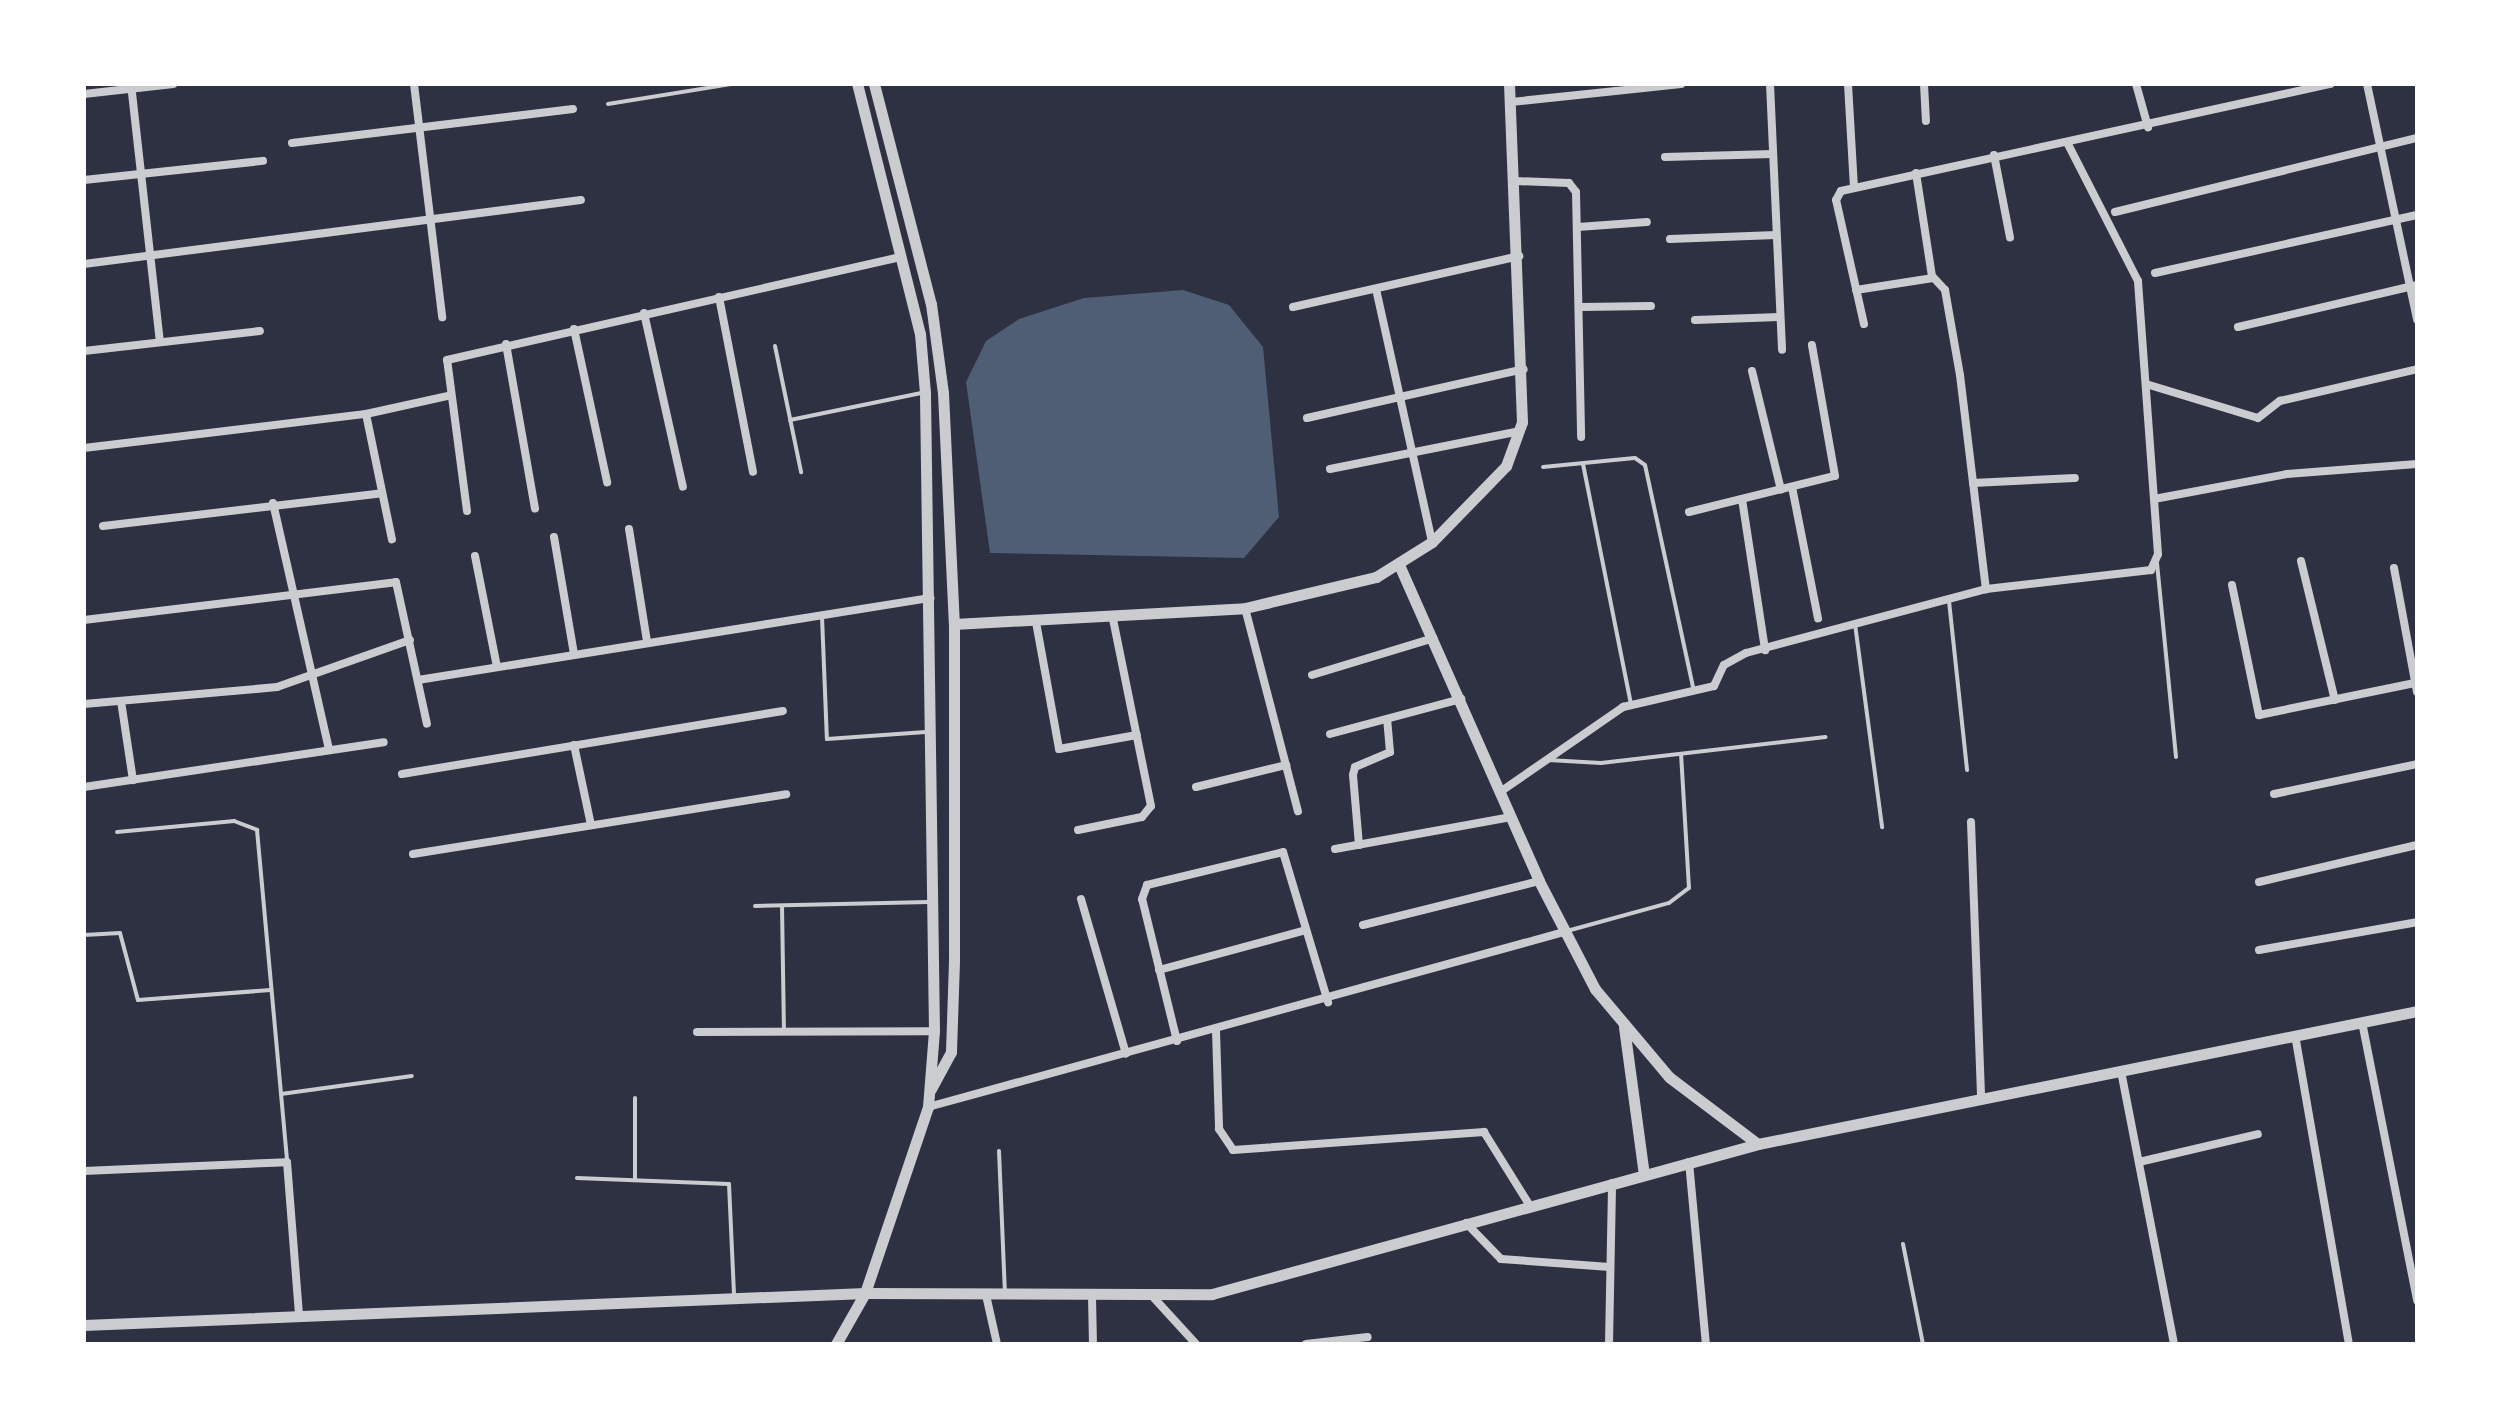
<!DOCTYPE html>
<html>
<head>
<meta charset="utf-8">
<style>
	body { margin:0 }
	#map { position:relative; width:2501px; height:1428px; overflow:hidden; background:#2d3142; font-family:"Sofia Sans Condensed",sans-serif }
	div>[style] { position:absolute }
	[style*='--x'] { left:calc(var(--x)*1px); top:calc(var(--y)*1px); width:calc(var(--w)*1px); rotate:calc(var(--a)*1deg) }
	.water>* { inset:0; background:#4f5d75 }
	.service>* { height:4px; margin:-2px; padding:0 2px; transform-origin:2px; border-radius:2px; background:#caccd0 }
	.minor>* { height:8px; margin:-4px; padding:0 4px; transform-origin:4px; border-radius:4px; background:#caccd0 }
	.tertiary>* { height:11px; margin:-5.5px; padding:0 5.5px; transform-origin:5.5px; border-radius:5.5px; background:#caccd0 }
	span { translate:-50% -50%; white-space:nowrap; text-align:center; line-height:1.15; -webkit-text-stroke:7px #fff; paint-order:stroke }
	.frame { position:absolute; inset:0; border:86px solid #fff; pointer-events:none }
</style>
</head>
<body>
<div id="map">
	<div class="water">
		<i style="clip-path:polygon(1183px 290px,1229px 305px,1263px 347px,1279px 517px,1244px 558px,990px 553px,966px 382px,986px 341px,1019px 319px,1084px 298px)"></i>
	</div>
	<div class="service">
		<i style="--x:608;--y:104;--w:126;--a:-9.2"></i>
		<i style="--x:775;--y:346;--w:129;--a:78.3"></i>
		<i style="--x:790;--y:420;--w:134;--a:-11.6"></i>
		<i style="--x:1583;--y:464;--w:245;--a:78.7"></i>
		<i style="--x:1543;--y:467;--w:92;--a:-5.6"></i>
		<i style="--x:1635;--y:458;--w:12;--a:35"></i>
		<i style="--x:1645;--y:465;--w:231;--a:77.8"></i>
		<i style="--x:2157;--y:563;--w:195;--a:84.4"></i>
		<i style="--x:1949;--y:601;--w:170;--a:83.9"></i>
		<i style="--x:822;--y:617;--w:122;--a:87.7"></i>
		<i style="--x:827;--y:739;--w:99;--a:-4"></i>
		<i style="--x:1855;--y:624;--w:205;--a:82.4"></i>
		<i style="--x:1548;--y:760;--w:53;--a:3.2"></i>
		<i style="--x:1601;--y:763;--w:226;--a:-6.6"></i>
		<i style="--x:117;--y:832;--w:118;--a:-5.4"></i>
		<i style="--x:234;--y:821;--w:25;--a:21"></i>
		<i style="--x:257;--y:830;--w:333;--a:84.8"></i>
		<i style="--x:755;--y:906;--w:174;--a:-1.3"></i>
		<i style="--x:782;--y:906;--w:123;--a:89.1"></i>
		<i style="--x:1567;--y:931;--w:106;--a:-15.4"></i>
		<i style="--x:1669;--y:903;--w:25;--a:-37"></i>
		<i style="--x:1689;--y:888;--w:134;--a:-93.4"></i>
		<i style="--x:84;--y:935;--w:36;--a:-3"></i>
		<i style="--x:120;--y:933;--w:69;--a:75"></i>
		<i style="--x:138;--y:1000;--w:133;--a:-4.3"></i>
		<i style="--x:281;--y:1094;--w:132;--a:-7.8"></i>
		<i style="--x:635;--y:1098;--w:80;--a:90"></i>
		<i style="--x:999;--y:1151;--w:142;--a:87.6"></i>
		<i style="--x:577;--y:1178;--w:152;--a:2.3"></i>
		<i style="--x:729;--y:1184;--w:112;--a:87.4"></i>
		<i style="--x:1903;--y:1244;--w:102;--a:78.7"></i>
	</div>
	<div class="minor">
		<i style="--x:131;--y:84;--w:259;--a:83.6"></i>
		<i style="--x:414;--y:84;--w:235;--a:83.1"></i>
		<i style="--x:1770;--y:84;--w:266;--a:87.4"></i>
		<i style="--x:1848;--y:84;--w:104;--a:86.7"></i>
		<i style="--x:1924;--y:84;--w:37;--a:87"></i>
		<i style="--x:2136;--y:84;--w:45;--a:74.4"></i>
		<i style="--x:2367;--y:84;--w:241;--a:78"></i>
		<i style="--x:84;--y:94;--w:90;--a:-6.4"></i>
		<i style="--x:1511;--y:102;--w:171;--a:-6"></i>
		<i style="--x:292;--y:143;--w:283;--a:-6.9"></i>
		<i style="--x:1994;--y:155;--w:84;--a:79"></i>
		<i style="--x:1665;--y:157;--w:108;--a:-1.6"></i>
		<i style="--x:1916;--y:173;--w:104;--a:81.2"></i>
		<i style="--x:1932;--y:276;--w:19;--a:47"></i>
		<i style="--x:1945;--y:290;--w:86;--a:80"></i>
		<i style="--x:1960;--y:375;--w:216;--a:83.1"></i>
		<i style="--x:84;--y:180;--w:180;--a:-6.1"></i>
		<i style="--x:1515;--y:181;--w:54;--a:2.1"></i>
		<i style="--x:1569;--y:183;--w:11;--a:52"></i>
		<i style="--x:1576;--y:192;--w:245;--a:88.8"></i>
		<i style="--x:2115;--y:212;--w:311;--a:-13.8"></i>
		<i style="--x:1578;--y:227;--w:69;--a:-4.1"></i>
		<i style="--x:1670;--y:239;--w:106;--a:-2.2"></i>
		<i style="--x:84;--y:264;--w:501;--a:-7.34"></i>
		<i style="--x:2155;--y:273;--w:268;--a:-12.5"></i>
		<i style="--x:1376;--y:289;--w:259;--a:77.5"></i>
		<i style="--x:1856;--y:290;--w:78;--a:-8.9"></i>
		<i style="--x:719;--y:297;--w:178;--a:79"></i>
		<i style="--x:1293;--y:307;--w:232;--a:-12.7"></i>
		<i style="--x:1582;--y:307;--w:69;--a:-0.8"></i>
		<i style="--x:644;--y:313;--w:178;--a:77.4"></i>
		<i style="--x:1695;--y:320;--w:85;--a:-2"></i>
		<i style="--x:1864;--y:324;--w:127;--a:-102.7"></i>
		<i style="--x:1836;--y:200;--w:10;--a:-61"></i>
		<i style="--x:1841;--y:191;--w:501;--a:-12.34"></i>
		<i style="--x:2238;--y:327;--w:184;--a:-13.2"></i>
		<i style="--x:574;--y:329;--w:157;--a:77.8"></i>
		<i style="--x:506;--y:344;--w:167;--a:80"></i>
		<i style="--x:84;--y:351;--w:177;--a:-6.5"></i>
		<i style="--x:1752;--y:371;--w:122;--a:76.3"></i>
		<i style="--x:2146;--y:384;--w:117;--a:16.9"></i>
		<i style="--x:2258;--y:418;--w:28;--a:-38"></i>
		<i style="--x:2280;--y:401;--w:141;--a:-13.1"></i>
		<i style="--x:366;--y:414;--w:128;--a:78.3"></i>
		<i style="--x:1307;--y:418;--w:222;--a:-12.7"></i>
		<i style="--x:84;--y:448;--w:284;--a:-6.9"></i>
		<i style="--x:366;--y:414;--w:84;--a:-12.4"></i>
		<i style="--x:1330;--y:469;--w:194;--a:-11.3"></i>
		<i style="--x:1973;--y:483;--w:102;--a:-2.8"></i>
		<i style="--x:1792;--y:487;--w:134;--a:78.8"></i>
		<i style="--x:1742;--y:499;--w:153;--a:81.3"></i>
		<i style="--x:2154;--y:499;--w:135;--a:-10.6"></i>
		<i style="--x:2287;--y:474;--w:130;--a:-4.4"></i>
		<i style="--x:273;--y:503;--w:253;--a:77.2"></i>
		<i style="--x:467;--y:511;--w:152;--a:-97.5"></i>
		<i style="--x:447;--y:360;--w:466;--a:-12.8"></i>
		<i style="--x:1689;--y:512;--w:150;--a:-13.9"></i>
		<i style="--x:1835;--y:476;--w:133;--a:-100"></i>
		<i style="--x:103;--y:526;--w:281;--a:-6.7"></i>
		<i style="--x:629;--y:529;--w:114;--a:80.9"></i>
		<i style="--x:554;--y:537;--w:119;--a:80.3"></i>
		<i style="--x:475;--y:556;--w:113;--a:78.8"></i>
		<i style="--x:2301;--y:561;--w:143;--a:76.3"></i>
		<i style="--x:2394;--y:568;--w:126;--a:79.5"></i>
		<i style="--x:2232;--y:585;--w:133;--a:78.3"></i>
		<i style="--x:2259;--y:715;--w:159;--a:-11.6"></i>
		<i style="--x:1245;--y:608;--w:210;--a:75.4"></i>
		<i style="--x:84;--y:620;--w:314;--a:-6.9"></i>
		<i style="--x:396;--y:582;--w:145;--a:77.7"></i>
		<i style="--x:1036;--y:622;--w:129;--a:79.7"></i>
		<i style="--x:1059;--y:749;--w:79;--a:-10.2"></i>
		<i style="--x:1312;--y:675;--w:127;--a:-16.9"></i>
		<i style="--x:418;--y:680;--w:519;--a:-9.1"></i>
		<i style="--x:121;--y:701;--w:80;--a:81.4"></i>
		<i style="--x:84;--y:704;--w:194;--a:-5"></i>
		<i style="--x:277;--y:687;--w:141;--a:-19.5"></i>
		<i style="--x:1330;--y:734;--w:136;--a:-15"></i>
		<i style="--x:574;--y:745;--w:82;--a:78"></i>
		<i style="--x:402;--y:774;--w:386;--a:-9.4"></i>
		<i style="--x:84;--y:787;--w:303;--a:-8.5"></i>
		<i style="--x:1196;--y:787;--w:93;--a:-13.7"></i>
		<i style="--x:1500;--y:792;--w:150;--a:-34.6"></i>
		<i style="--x:1623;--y:707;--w:93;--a:-13"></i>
		<i style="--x:1714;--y:686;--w:23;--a:-65"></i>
		<i style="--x:1724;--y:665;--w:25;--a:-29"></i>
		<i style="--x:1746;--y:653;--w:248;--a:-14.9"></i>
		<i style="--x:1986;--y:589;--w:166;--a:-6.6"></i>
		<i style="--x:2151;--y:570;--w:17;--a:-66"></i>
		<i style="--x:2158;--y:554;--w:274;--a:-94.2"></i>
		<i style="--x:2138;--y:281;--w:156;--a:-117.1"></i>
		<i style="--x:2274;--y:794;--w:146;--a:-11.8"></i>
		<i style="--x:1971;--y:822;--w:277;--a:87.9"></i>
		<i style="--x:1078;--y:830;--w:65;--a:-11.5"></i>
		<i style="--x:1142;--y:817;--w:14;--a:-51"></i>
		<i style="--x:1151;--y:806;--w:190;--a:-101.5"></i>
		<i style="--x:1359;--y:845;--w:70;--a:-94.9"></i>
		<i style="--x:1353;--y:775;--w:8;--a:-76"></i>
		<i style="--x:1355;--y:767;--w:38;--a:-23"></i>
		<i style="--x:1390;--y:752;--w:33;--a:-95"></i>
		<i style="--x:1335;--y:849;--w:179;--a:-10.3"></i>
		<i style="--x:413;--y:854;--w:378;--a:-9.1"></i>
		<i style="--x:2259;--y:882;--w:162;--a:-13.2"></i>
		<i style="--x:1081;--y:899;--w:161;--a:73.8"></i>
		<i style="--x:1363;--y:925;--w:181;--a:-14"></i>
		<i style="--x:2259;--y:950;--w:160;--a:-10"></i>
		<i style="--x:1159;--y:970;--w:152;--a:-15.2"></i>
		<i style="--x:2362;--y:1022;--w:284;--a:78.8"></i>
		<i style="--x:1216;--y:1031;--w:98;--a:88.2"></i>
		<i style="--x:1219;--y:1129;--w:25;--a:56"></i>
		<i style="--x:1233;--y:1150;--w:252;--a:-4.1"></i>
		<i style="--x:1484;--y:1132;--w:87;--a:58.1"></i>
		<i style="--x:697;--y:1032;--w:237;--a:-0.2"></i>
		<i style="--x:2295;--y:1035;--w:314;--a:80.1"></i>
		<i style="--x:1177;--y:1041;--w:146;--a:-103.8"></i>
		<i style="--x:1142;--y:899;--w:15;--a:-70"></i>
		<i style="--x:1147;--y:885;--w:140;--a:-13.6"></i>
		<i style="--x:1283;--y:852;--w:157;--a:73.3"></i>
		<i style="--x:2121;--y:1071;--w:278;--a:79"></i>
		<i style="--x:928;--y:1107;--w:660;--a:-15.38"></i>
		<i style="--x:1689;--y:1162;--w:183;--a:84.7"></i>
		<i style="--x:2139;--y:1162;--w:122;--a:-13.2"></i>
		<i style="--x:84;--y:1171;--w:203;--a:-2.5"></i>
		<i style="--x:287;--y:1162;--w:154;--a:85.5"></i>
		<i style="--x:1466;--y:1223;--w:50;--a:45.8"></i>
		<i style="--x:1501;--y:1259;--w:109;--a:4.2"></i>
		<i style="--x:986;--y:1295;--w:50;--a:77.3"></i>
		<i style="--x:1092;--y:1297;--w:47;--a:88.8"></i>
		<i style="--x:1154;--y:1298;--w:62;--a:47.6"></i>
		<i style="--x:1306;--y:1344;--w:62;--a:-6.4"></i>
		<i style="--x:1609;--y:1344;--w:161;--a:-88.9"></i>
	</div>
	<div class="tertiary">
		<i style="--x:874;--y:84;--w:227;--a:75.5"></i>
		<i style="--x:931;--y:304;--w:90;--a:82.3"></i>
		<i style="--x:943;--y:393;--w:231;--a:87.3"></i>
		<i style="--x:954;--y:624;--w:337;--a:90"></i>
		<i style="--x:954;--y:961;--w:91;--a:91.9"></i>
		<i style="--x:951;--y:1052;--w:42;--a:118.4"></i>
		<i style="--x:1400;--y:567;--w:343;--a:66.1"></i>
		<i style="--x:1539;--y:881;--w:122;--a:62.6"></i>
		<i style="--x:1595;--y:989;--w:115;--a:49.9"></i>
		<i style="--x:1669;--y:1077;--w:111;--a:37"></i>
		<i style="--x:954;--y:624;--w:291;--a:-3.1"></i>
		<i style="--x:1245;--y:608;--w:135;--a:-13.3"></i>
		<i style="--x:1376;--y:577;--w:66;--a:-32"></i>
		<i style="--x:1432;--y:542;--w:106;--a:-45.8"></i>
		<i style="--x:1506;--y:466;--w:47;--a:-70"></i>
		<i style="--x:1522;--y:422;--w:338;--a:-92.2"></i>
		<i style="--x:1624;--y:1027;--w:148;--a:82.3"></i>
		<i style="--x:84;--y:1325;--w:782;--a:-2.35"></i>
		<i style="--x:865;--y:1293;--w:347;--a:0.2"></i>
		<i style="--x:1212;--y:1294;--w:566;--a:-15.36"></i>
		<i style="--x:1758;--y:1144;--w:672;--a:-11.41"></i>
		<i style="--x:836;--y:1344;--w:59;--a:-60.4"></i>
		<i style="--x:865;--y:1293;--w:196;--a:-71.3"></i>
		<i style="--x:928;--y:1107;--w:76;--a:-85.5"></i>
		<i style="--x:934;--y:1031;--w:638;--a:-90.81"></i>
		<i style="--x:925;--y:393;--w:59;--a:-94.8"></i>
		<i style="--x:920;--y:334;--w:258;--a:-104.1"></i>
	</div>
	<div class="frame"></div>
</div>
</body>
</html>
